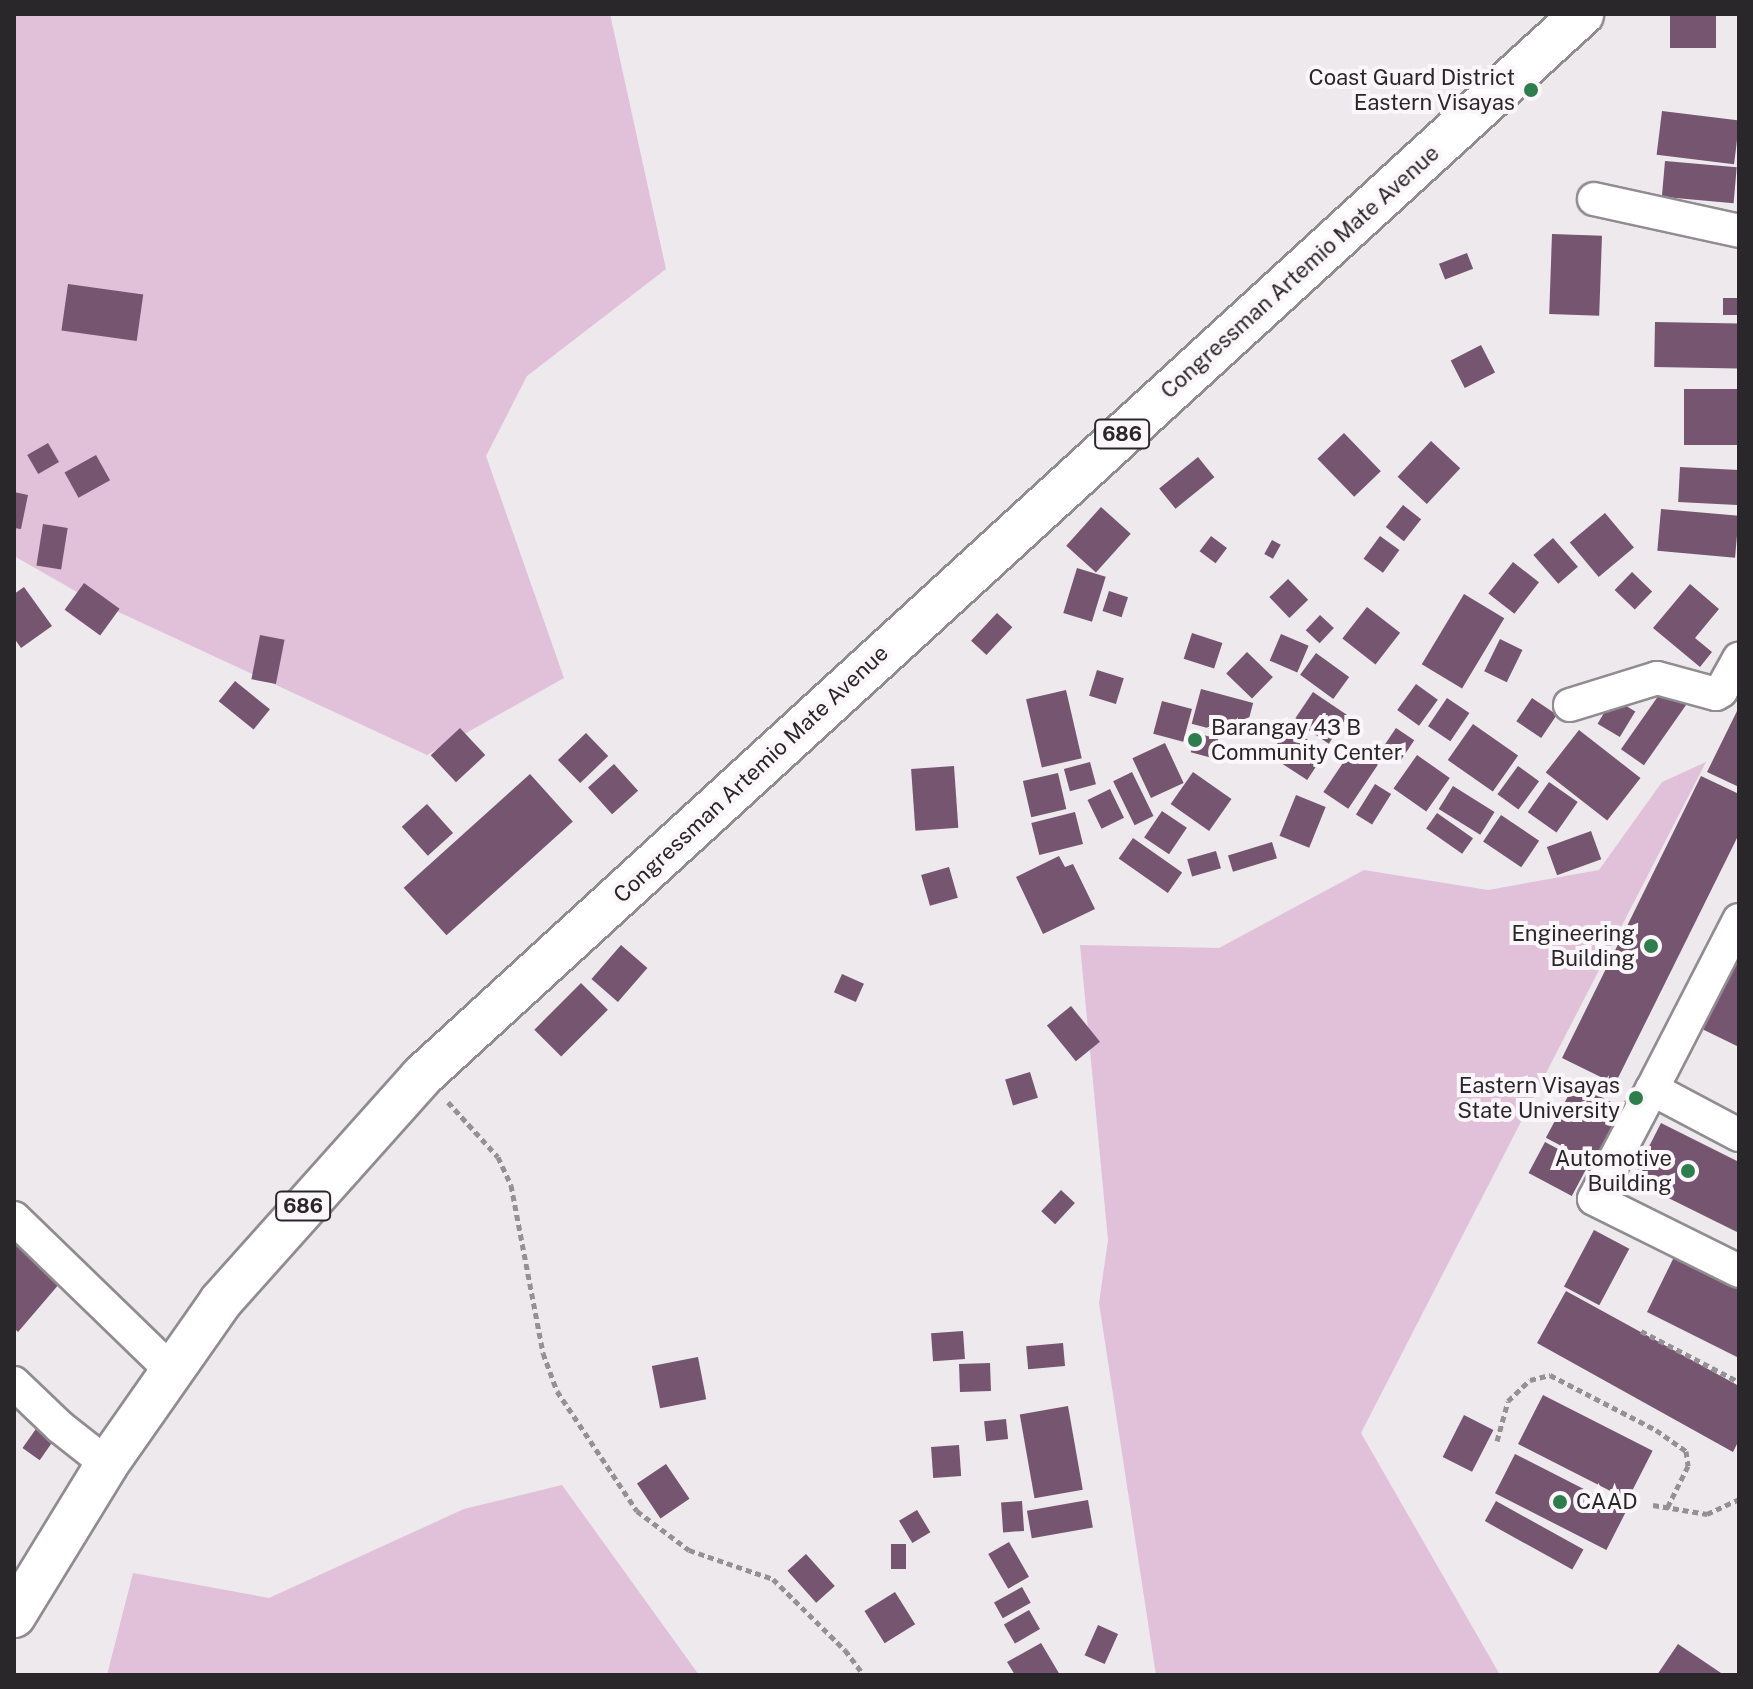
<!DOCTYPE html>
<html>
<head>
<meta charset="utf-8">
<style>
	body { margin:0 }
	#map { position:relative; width:1753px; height:1689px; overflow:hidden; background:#eee9ed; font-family:"Public Sans",sans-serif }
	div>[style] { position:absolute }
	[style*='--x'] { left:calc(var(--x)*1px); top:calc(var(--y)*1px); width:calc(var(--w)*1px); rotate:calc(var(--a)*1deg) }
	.green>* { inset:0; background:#e1c0da }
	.building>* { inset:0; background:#75556f; transform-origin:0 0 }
	.path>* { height:5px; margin-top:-2.5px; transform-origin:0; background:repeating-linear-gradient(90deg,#949093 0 6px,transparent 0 10px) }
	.roads { filter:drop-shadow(2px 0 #918c90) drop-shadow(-2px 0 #918c90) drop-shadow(0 2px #918c90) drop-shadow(0 -2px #918c90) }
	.minor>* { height:32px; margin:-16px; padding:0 16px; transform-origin:16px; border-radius:16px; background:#fff }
	.major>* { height:42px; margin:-21px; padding:0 21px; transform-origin:21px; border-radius:21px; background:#fff }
	.dots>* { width:22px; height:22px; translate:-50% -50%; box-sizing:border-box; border:4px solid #fbf6fa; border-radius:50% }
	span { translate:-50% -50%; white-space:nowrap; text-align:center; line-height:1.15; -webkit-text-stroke:8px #fbf6fa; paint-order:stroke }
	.shield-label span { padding:2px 6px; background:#fbf6fa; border:2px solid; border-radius:6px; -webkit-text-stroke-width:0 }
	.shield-label { font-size:20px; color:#292729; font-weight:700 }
	.poi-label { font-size:22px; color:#292729 }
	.right { translate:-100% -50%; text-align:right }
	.left { translate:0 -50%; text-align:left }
	.street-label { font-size:22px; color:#292729 }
	.frame { position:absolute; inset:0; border:16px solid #292729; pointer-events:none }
</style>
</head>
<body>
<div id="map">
	<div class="green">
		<i style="clip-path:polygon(14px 14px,610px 14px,666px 269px,527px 376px,486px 456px,564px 678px,427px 755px,84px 596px,14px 556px)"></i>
		<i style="clip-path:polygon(1706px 762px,1361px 1433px,1500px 1675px,1156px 1675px,1099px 1303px,1108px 1240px,1080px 945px,1219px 948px,1364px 870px,1488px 890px,1599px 870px,1662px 782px)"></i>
		<i style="clip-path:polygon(562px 1485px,699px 1675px,107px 1675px,133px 1573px,269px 1598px,464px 1509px)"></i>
	</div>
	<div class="building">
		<i style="left:1670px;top:14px;width:46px;height:34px"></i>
		<i style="left:1662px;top:111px;width:78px;height:44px;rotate:7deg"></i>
		<i style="left:1665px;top:161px;width:72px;height:36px;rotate:5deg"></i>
		<i style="left:1552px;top:234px;width:50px;height:80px;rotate:2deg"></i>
		<i style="left:1467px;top:253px;width:17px;height:30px;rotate:69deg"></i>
		<i style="left:68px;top:284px;width:76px;height:47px;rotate:8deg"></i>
		<i style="left:1723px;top:298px;width:16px;height:17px"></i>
		<i style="left:1655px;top:322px;width:84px;height:45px;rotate:1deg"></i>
		<i style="left:1481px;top:345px;width:31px;height:34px;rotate:63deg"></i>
		<i style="left:1684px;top:389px;width:55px;height:56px"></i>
		<i style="left:1344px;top:433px;width:53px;height:37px;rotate:46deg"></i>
		<i style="left:1431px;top:441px;width:40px;height:49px;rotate:43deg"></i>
		<i style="left:48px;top:443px;width:22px;height:24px;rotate:60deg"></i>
		<i style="left:96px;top:455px;width:29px;height:36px;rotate:61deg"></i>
		<i style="left:1198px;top:457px;width:26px;height:50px;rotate:51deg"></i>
		<i style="left:1680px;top:467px;width:59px;height:35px;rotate:3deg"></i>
		<i style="clip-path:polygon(14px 492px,28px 495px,21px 529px,14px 528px)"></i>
		<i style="left:1403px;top:505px;width:23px;height:28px;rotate:38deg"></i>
		<i style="left:1101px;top:507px;width:40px;height:52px;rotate:42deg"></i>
		<i style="left:1661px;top:509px;width:78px;height:42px;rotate:5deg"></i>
		<i style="left:1605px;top:513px;width:45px;height:46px;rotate:50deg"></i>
		<i style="left:43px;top:524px;width:25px;height:42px;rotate:9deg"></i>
		<i style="left:1211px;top:536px;width:20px;height:19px;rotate:37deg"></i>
		<i style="left:1380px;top:536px;width:24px;height:28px;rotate:36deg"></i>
		<i style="left:1553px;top:538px;width:38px;height:26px;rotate:49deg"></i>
		<i style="left:1272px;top:540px;width:10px;height:16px;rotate:29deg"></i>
		<i style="left:1513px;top:562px;width:33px;height:40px;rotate:38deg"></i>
		<i style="left:1077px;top:568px;width:30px;height:47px;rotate:17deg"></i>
		<i style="left:1632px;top:572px;width:28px;height:25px;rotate:44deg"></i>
		<i style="left:1288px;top:579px;width:29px;height:26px;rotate:46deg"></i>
		<i style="left:84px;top:583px;width:44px;height:33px;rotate:36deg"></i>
		<i style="clip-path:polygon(1690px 584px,1719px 609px,1695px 638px,1712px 652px,1700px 667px,1653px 628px)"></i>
		<i style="clip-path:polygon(24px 587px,52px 626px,21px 648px,14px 638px,14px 594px)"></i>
		<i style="left:1109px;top:591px;width:20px;height:21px;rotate:18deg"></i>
		<i style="left:1464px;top:594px;width:47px;height:82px;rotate:31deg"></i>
		<i style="left:1367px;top:607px;width:42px;height:40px;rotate:38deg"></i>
		<i style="left:997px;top:613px;width:21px;height:38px;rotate:43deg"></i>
		<i style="left:1320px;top:615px;width:19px;height:21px;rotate:43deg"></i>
		<i style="left:1192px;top:633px;width:32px;height:27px;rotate:18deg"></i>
		<i style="left:1281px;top:634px;width:30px;height:29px;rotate:23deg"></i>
		<i style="left:260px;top:635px;width:25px;height:45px;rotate:11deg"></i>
		<i style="left:1500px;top:639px;width:25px;height:36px;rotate:26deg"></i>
		<i style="left:1247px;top:652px;width:36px;height:30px;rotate:44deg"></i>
		<i style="left:1316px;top:653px;width:41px;height:27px;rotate:36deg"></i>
		<i style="left:1097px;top:670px;width:28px;height:27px;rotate:17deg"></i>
		<i style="left:235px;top:681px;width:45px;height:26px;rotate:39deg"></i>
		<i style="left:1668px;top:682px;width:28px;height:82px;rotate:35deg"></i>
		<i style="left:1416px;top:684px;width:27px;height:32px;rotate:36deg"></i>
		<i style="left:1201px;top:689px;width:54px;height:36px;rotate:15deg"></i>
		<i style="left:1066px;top:690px;width:70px;height:41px;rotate:77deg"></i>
		<i style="left:1313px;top:692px;width:42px;height:34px;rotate:34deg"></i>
		<i style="left:1447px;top:698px;width:27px;height:34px;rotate:34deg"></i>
		<i style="left:1532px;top:698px;width:30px;height:28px;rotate:34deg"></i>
		<i style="left:1613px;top:698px;width:26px;height:30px;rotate:31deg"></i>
		<i style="left:1162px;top:701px;width:31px;height:34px;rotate:15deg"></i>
		<i style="clip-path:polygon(1739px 707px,1739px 787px,1707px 772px)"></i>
		<i style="left:1473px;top:724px;width:55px;height:44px;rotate:35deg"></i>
		<i style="left:1288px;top:727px;width:45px;height:34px;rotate:33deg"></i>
		<i style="left:460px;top:728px;width:37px;height:40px;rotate:47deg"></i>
		<i style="left:1396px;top:728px;width:22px;height:29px;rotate:34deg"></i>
		<i style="left:1579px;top:730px;width:78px;height:54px;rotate:38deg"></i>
		<i style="left:586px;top:733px;width:32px;height:39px;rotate:46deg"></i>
		<i style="left:1196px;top:733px;width:23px;height:20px;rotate:15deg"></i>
		<i style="left:1165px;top:743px;width:44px;height:36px;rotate:65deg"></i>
		<i style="left:1353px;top:748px;width:30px;height:53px;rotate:34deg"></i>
		<i style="left:1417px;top:755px;width:40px;height:41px;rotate:35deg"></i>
		<i style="left:1090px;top:762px;width:23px;height:27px;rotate:75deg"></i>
		<i style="left:614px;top:764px;width:36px;height:35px;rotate:48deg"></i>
		<i style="left:954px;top:766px;width:62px;height:43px;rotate:86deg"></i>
		<i style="left:1518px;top:766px;width:26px;height:35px;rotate:36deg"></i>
		<i style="left:1132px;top:772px;width:49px;height:21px;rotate:64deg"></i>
		<i style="left:1193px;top:772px;width:47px;height:39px;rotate:35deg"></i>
		<i style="left:1058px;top:773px;width:37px;height:36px;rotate:77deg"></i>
		<i style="left:530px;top:774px;width:64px;height:170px;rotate:48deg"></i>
		<i style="clip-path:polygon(1701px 776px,1739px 794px,1739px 834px,1615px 1084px,1562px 1058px)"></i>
		<i style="left:1549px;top:782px;width:35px;height:37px;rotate:35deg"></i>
		<i style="left:1375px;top:784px;width:19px;height:36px;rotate:32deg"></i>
		<i style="left:1453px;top:786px;width:49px;height:27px;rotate:32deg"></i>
		<i style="left:1110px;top:789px;width:32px;height:25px;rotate:64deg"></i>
		<i style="left:1296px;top:795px;width:32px;height:44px;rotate:22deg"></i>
		<i style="left:427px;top:804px;width:39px;height:34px;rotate:48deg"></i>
		<i style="left:1162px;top:811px;width:30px;height:32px;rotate:34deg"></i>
		<i style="left:1075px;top:812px;width:33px;height:45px;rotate:76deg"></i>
		<i style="left:1437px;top:813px;width:44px;height:19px;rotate:35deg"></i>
		<i style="left:1501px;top:815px;width:46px;height:32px;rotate:34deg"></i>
		<i style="left:1591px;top:831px;width:30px;height:47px;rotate:70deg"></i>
		<i style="left:1133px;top:838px;width:60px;height:25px;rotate:35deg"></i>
		<i style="left:1272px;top:842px;width:17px;height:46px;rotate:73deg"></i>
		<i style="left:1216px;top:851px;width:18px;height:30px;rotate:74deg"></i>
		<i style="clip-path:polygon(1059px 856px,1065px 867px,1073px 864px,1095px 909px,1043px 934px,1016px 877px)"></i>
		<i style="left:949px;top:867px;width:32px;height:29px;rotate:74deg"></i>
		<i style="left:621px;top:945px;width:35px;height:45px;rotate:41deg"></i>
		<i style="clip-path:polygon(1739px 953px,1739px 1047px,1702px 1029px)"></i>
		<i style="left:842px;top:974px;width:24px;height:20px;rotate:24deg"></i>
		<i style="left:581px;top:983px;width:38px;height:66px;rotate:45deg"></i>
		<i style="left:1071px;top:1006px;width:46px;height:31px;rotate:51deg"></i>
		<i style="left:1030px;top:1072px;width:27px;height:26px;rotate:73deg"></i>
		<i style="left:1575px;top:1083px;width:55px;height:62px;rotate:28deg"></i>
		<i style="clip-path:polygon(1661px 1123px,1739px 1162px,1739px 1233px,1632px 1180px)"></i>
		<i style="left:1545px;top:1142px;width:49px;height:35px;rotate:28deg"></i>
		<i style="left:1061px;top:1190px;width:19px;height:29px;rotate:43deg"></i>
		<i style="left:1594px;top:1230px;width:40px;height:64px;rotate:28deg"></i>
		<i style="clip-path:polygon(14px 1243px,60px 1283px,18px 1332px,14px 1328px)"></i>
		<i style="clip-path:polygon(1676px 1253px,1739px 1284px,1739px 1358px,1647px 1312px)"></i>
		<i style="clip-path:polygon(1566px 1291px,1739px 1386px,1739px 1440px,1733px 1452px,1537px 1343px)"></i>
		<i style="left:963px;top:1331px;width:28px;height:32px;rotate:86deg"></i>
		<i style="left:1063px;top:1343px;width:23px;height:37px;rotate:85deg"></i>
		<i style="left:698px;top:1357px;width:43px;height:47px;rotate:79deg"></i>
		<i style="left:990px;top:1363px;width:28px;height:31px;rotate:88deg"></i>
		<i style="left:1543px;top:1395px;width:123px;height:55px;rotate:27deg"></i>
		<i style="left:1068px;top:1406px;width:85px;height:49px;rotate:80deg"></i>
		<i style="left:1464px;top:1415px;width:33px;height:47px;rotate:27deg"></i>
		<i style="left:1006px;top:1419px;width:20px;height:22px;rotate:84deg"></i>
		<i style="left:38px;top:1426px;width:21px;height:27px;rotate:35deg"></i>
		<i style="left:959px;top:1445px;width:31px;height:28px;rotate:86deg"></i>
		<i style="left:1515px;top:1454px;width:125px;height:44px;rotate:27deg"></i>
		<i style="left:666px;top:1464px;width:42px;height:35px;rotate:56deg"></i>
		<i style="left:1088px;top:1500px;width:28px;height:62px;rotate:80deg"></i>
		<i style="left:1022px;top:1501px;width:30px;height:21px;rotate:86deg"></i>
		<i style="left:1496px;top:1501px;width:100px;height:23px;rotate:29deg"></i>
		<i style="left:917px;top:1510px;width:26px;height:21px;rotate:59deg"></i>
		<i style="left:1009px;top:1542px;width:40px;height:24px;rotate:60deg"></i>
		<i style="left:891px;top:1544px;width:15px;height:25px"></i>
		<i style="left:806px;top:1554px;width:43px;height:25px;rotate:48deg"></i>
		<i style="left:1022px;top:1587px;width:18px;height:32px;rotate:61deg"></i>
		<i style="left:895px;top:1592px;width:38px;height:36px;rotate:58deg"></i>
		<i style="left:1029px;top:1610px;width:22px;height:29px;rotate:60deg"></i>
		<i style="left:1098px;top:1625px;width:22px;height:33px;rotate:24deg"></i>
		<i style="clip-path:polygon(1041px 1643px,1060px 1675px,1015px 1675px,1007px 1662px)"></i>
		<i style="clip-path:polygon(1678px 1644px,1724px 1675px,1657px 1675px)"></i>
	</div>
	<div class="path">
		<i style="--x:448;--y:1102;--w:74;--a:47.7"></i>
		<i style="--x:498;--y:1157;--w:31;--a:65"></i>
		<i style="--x:511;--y:1185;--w:171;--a:79.2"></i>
		<i style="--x:543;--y:1353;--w:40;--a:69.8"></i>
		<i style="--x:557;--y:1391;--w:144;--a:56.3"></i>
		<i style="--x:637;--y:1511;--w:65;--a:36.9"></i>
		<i style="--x:689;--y:1550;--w:89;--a:19"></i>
		<i style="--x:773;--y:1579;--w:101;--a:44.6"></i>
		<i style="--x:845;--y:1650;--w:31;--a:53"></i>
		<i style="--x:1641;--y:1331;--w:110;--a:27.5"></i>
		<i style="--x:1497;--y:1441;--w:41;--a:-74.6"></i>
		<i style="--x:1508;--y:1401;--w:30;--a:-44"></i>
		<i style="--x:1530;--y:1380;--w:21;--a:-14"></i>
		<i style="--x:1550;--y:1375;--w:119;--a:27.4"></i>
		<i style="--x:1656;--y:1430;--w:37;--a:35"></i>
		<i style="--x:1686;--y:1451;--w:15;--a:82"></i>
		<i style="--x:1688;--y:1466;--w:47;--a:116.6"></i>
		<i style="--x:1653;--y:1505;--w:55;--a:9.5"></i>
		<i style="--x:1707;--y:1514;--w:35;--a:-25"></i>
	</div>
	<div class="roads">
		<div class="minor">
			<i style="--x:1594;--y:199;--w:148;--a:12.4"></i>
			<i style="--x:1570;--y:705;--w:91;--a:-17.2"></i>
			<i style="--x:1657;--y:678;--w:61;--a:15.2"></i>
			<i style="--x:1716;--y:694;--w:6;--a:-31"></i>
			<i style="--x:1721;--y:691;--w:37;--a:-61"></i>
			<i style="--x:1739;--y:920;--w:190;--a:117.2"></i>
			<i style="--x:1652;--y:1089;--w:98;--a:27.9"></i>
			<i style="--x:1652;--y:1089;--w:124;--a:117.8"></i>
			<i style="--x:1594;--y:1199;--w:162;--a:26.4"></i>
			<i style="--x:14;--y:1218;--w:217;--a:44.1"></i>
			<i style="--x:14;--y:1383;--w:64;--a:43.7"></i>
			<i style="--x:60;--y:1427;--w:60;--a:38.2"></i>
		</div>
		<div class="major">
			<i style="--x:14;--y:1616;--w:178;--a:-58.5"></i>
			<i style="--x:107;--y:1464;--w:199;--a:-55"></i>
			<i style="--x:221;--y:1301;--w:302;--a:-48.2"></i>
			<i style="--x:422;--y:1076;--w:1573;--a:-42.47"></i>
		</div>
	</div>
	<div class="dots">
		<i style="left:1531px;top:90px;background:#2e7d4c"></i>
		<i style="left:1195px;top:740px;background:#2e7d4c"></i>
		<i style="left:1651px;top:946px;background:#2e7d4c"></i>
		<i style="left:1636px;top:1098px;background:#2e7d4c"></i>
		<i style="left:1688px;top:1171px;background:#2e7d4c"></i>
		<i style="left:1560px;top:1502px;background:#2e7d4c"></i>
	</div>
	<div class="shield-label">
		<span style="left:1122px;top:434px">686</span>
		<span style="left:303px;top:1206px">686</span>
	</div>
	<div class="poi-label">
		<span class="right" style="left:1515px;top:90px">Coast Guard District<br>Eastern Visayas</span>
		<span class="left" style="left:1211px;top:740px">Barangay 43 B<br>Community Center</span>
		<span class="right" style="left:1635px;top:946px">Engineering<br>Building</span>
		<span class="right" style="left:1620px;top:1098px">Eastern Visayas<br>State University</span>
		<span class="right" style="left:1672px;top:1171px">Automotive<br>Building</span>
		<span class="left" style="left:1576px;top:1502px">CAAD</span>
	</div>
	<div class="street-label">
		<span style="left:1300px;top:272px;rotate:-42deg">Congressman Artemio Mate Avenue</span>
		<span style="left:751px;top:774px;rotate:-43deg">Congressman Artemio Mate Avenue</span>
	</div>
	<div class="frame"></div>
</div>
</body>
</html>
